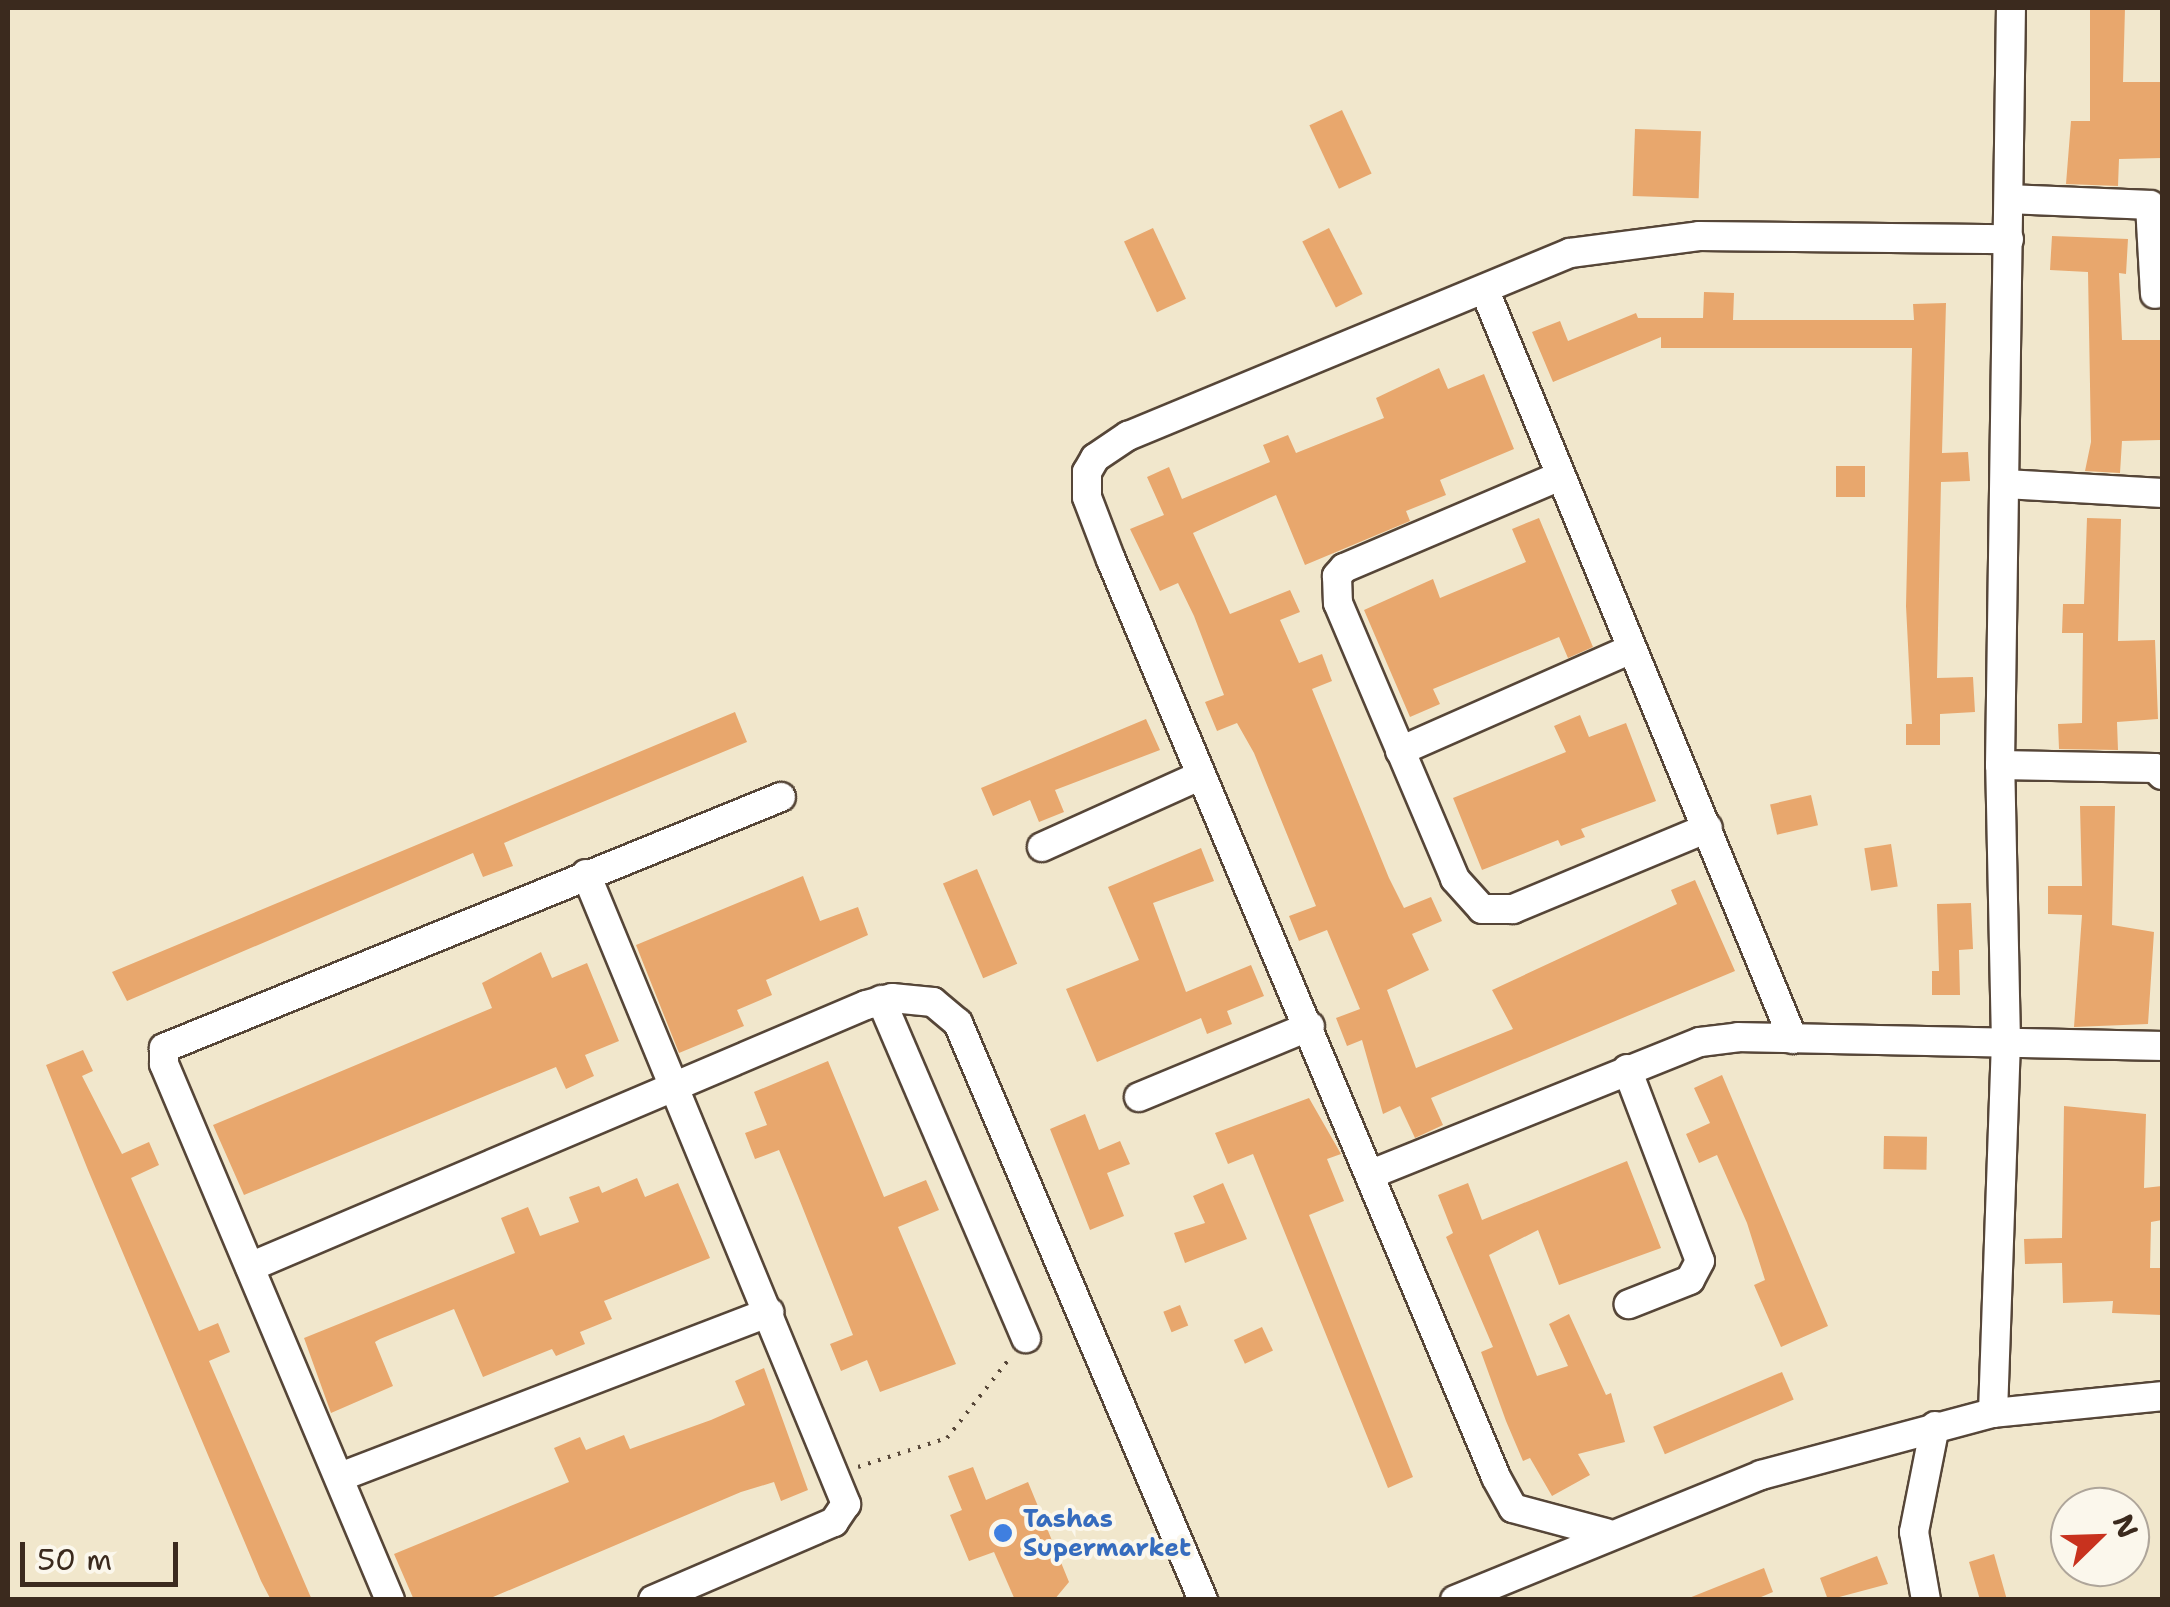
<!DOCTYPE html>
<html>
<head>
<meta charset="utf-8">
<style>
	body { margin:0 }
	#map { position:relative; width:2170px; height:1607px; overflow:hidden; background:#f1e7cc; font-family:"Shantell Sans",sans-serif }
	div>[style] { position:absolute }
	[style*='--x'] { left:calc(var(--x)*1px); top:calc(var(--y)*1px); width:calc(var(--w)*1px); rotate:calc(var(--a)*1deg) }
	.building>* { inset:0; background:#e8a76d; transform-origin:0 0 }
	.path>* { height:4px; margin-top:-2px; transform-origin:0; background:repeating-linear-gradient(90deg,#564638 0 2.5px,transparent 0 10.5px) }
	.roads { filter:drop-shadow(2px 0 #564638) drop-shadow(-2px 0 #564638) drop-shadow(0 2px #564638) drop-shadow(0 -2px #564638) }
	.minor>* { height:28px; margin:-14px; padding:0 14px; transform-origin:14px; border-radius:14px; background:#fff }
	.dots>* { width:28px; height:28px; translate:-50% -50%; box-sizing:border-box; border:5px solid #fbf7ec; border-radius:50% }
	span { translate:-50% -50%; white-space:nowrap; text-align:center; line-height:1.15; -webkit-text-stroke:8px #fbf7ec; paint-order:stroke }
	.shop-label { font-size:25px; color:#366cbe; font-weight:700 }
	.left { translate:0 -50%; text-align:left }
	.frame { position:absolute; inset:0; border:10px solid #3b2a1e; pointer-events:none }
	.north { position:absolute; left:2050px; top:1487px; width:100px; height:100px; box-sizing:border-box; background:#fbf7ec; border:2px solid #aea59a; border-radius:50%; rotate:67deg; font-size:28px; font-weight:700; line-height:40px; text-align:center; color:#3b2a1e }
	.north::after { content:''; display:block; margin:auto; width:35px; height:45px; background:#c8321e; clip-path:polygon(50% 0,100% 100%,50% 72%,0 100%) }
	.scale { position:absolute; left:20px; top:1542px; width:158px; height:45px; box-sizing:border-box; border:5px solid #3b2a1e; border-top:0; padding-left:12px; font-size:30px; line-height:35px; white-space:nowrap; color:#3b2a1e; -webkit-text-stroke:8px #fbf7ec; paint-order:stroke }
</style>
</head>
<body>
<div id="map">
	<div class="building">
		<i style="clip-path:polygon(2090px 8px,2125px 8px,2123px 82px,2162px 82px,2162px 158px,2119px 159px,2118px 186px,2066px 184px,2071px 121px,2090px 121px)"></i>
		<i style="left:1342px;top:110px;width:70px;height:36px;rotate:65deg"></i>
		<i style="left:1635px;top:129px;width:66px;height:67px;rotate:2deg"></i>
		<i style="left:1153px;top:228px;width:78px;height:32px;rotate:65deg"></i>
		<i style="left:1329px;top:228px;width:74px;height:30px;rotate:63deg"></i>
		<i style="clip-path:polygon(2052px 236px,2128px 239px,2126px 274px,2119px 273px,2122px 340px,2162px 340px,2160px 440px,2122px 441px,2120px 473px,2085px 471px,2091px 442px,2088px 272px,2050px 270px)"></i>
		<i style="clip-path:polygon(1704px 292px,1734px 293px,1733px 320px,1914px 320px,1913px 304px,1946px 303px,1942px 453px,1968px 452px,1970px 481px,1941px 482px,1937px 678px,1973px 677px,1975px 712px,1940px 714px,1940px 745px,1906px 745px,1906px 724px,1912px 724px,1906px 606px,1912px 348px,1661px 348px,1661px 337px,1553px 382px,1532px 332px,1560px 321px,1568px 341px,1636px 313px,1638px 318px,1703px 318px)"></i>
		<i style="clip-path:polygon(1439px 368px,1448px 389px,1484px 374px,1514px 449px,1440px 480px,1446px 495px,1406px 511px,1410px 521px,1305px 565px,1276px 495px,1193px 533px,1230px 614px,1290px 590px,1300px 612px,1280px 620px,1299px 663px,1322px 654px,1332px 681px,1312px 689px,1389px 878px,1404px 908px,1431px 897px,1442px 921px,1412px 934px,1429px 970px,1387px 990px,1416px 1068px,1513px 1029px,1492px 990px,1677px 904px,1671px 890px,1695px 880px,1735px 971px,1431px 1098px,1443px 1125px,1415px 1138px,1400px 1106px,1383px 1114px,1362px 1040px,1347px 1046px,1336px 1018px,1360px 1009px,1327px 930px,1299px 941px,1289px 916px,1316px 906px,1254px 753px,1237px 723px,1217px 731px,1205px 702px,1224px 695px,1194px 616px,1178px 583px,1160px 591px,1130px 529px,1164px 515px,1147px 477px,1169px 467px,1182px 499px,1270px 462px,1263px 445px,1288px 435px,1296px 453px,1384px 418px,1376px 398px)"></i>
		<i style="left:1865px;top:466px;width:31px;height:29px;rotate:90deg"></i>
		<i style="clip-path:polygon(1539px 518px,1593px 647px,1568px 658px,1559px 637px,1433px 689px,1440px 704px,1410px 717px,1364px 610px,1433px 579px,1440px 598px,1526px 562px,1512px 529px)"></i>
		<i style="clip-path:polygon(2087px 518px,2121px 519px,2118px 641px,2155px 640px,2158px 719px,2117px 722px,2118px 750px,2059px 749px,2058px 724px,2082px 723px,2083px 633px,2062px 633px,2063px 604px,2084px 604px)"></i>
		<i style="clip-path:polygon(735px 712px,747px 742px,504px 843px,513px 866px,483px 877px,473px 853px,127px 1001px,112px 972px)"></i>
		<i style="clip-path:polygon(1580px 715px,1589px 737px,1626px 723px,1656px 801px,1581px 829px,1585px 837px,1561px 846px,1558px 840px,1482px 870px,1453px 798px,1566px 752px,1554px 726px)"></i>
		<i style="clip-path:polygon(1146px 719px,1160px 750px,1055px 790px,1064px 812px,1039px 822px,1030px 800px,993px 816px,981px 788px)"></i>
		<i style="left:1811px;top:795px;width:31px;height:42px;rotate:77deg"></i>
		<i style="clip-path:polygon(2080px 806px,2115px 806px,2112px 925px,2154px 932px,2148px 1024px,2074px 1027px,2082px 915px,2048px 914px,2048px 886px,2082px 886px)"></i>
		<i style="left:1891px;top:844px;width:43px;height:27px;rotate:81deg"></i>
		<i style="clip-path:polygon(1201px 848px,1214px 881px,1153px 903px,1186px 992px,1251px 965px,1264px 996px,1227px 1011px,1232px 1024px,1207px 1034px,1201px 1018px,1097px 1062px,1066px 989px,1139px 960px,1108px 887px)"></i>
		<i style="left:977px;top:869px;width:103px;height:37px;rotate:67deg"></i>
		<i style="clip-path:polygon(803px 876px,820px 921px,858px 907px,868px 935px,766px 980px,772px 995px,737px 1010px,744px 1026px,679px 1053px,636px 945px)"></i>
		<i style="clip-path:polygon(1971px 903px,1973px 949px,1959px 950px,1960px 995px,1932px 995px,1932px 971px,1939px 971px,1937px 904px)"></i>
		<i style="clip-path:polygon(541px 952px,552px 978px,587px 963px,619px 1041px,585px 1055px,594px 1076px,566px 1089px,556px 1067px,244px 1195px,213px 1125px,492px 1008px,482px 983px)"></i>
		<i style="clip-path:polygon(83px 1050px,93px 1071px,82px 1076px,122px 1154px,149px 1142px,159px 1165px,131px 1178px,199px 1331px,218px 1323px,230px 1352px,209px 1361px,312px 1600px,271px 1600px,261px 1581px,88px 1170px,46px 1065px)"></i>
		<i style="clip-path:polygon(828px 1061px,884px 1197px,926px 1180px,939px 1210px,898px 1227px,956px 1364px,880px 1392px,867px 1360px,841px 1371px,830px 1344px,853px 1335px,798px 1196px,779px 1150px,755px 1159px,745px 1133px,767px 1125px,754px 1092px)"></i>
		<i style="clip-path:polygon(1722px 1075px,1828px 1326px,1781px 1347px,1754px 1285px,1765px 1280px,1747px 1223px,1717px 1155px,1699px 1163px,1686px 1134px,1710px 1123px,1694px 1088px)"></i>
		<i style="clip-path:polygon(1309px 1098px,1341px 1154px,1327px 1159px,1344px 1201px,1309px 1215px,1413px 1477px,1388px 1488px,1253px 1154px,1228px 1164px,1215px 1133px)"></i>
		<i style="clip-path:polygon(2064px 1106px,2146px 1114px,2144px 1188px,2162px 1186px,2162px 1220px,2151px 1222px,2150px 1268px,2162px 1268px,2162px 1315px,2112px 1313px,2113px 1301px,2063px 1303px,2062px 1263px,2025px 1264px,2024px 1239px,2062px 1238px)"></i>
		<i style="clip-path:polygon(1085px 1114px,1099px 1150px,1120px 1141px,1130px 1164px,1107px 1173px,1124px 1216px,1090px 1230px,1050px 1129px)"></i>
		<i style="left:1884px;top:1136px;width:43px;height:33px;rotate:1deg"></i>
		<i style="clip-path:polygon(1627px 1161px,1661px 1248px,1559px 1285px,1538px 1230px,1489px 1255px,1537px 1376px,1568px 1366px,1549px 1324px,1569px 1314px,1606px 1395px,1611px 1393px,1625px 1442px,1578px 1454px,1590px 1475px,1552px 1496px,1530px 1458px,1523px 1461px,1506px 1421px,1481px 1352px,1493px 1347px,1446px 1237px,1453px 1233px,1438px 1195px,1468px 1183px,1482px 1220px)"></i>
		<i style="clip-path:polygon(637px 1178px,645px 1197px,678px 1183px,710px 1258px,604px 1301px,612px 1319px,580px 1332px,585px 1344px,556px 1356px,552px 1349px,483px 1377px,454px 1309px,380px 1339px,375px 1342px,393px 1386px,331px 1413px,304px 1338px,515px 1253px,501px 1218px,528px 1207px,540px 1236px,579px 1222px,569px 1197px,599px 1186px,602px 1193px)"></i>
		<i style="clip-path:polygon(1223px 1183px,1247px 1239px,1185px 1263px,1174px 1233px,1205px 1223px,1193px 1196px)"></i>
		<i style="left:1180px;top:1305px;width:22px;height:18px;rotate:68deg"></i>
		<i style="left:1262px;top:1327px;width:26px;height:31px;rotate:65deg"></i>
		<i style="clip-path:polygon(764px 1368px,808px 1490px,781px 1501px,774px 1482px,741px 1492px,486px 1600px,414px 1600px,394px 1554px,569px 1482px,554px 1448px,580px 1437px,586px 1450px,624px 1435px,630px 1449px,711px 1420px,745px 1405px,735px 1381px)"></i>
		<i style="left:1782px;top:1372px;width:30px;height:140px;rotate:67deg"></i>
		<i style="clip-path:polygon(973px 1467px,986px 1500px,1028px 1482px,1069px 1582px,1054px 1600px,1015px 1600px,994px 1552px,969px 1561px,950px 1515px,962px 1510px,948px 1476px)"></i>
		<i style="clip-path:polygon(1994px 1554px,2007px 1600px,1980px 1600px,1969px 1562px)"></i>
		<i style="clip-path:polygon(1877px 1556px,1888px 1584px,1828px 1600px,1820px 1578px)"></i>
		<i style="clip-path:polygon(1764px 1568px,1773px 1592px,1754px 1600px,1684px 1600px)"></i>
	</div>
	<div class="path">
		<i style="--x:858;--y:1467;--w:94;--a:-18"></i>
		<i style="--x:947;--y:1438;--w:102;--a:-51.8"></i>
	</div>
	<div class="roads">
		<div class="minor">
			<i style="--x:2009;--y:199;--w:141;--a:2.4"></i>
			<i style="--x:2150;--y:205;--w:89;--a:86.8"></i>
			<i style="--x:1485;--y:291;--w:809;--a:67.62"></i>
			<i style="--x:1560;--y:476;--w:235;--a:156.9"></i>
			<i style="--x:1344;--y:568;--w:11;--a:131"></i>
			<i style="--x:1337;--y:576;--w:27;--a:88"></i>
			<i style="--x:1338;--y:603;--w:300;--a:67"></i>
			<i style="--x:1455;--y:879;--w:40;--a:48"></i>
			<i style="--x:1482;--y:909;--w:31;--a:0"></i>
			<i style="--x:1513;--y:909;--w:211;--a:-22.6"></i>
			<i style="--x:2006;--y:484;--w:156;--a:3.3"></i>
			<i style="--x:1400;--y:751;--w:253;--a:-23.8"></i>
			<i style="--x:2000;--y:765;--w:155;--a:1.1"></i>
			<i style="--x:2155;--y:768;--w:10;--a:45"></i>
			<i style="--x:1042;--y:847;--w:172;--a:-24.3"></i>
			<i style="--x:586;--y:874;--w:682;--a:67.57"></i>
			<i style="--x:846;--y:1504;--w:22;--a:124"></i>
			<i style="--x:834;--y:1522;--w:197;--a:156.7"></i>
			<i style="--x:881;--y:1000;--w:368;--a:66.8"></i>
			<i style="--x:1627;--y:1069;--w:205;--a:69.2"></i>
			<i style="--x:1700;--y:1261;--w:21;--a:118"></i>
			<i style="--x:1690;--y:1280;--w:66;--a:158.5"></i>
			<i style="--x:1139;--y:1097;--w:185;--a:-22.5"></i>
			<i style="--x:1374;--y:1173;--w:351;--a:-21.9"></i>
			<i style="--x:1700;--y:1042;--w:38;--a:-7"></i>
			<i style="--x:1738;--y:1037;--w:424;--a:1.2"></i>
			<i style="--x:250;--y:1267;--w:669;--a:-23.04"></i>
			<i style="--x:866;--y:1005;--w:27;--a:-15"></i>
			<i style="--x:892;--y:998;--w:41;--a:5.6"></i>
			<i style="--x:933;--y:1002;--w:33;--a:40"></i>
			<i style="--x:958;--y:1023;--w:627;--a:66.99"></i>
			<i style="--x:1993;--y:1413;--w:370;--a:-88"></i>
			<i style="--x:2006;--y:1043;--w:278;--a:-91.2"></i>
			<i style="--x:2000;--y:765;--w:757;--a:-89.17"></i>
			<i style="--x:340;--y:1477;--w:460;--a:-21"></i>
			<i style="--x:1606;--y:1533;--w:96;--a:-165"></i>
			<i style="--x:1513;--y:1508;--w:35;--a:-119"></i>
			<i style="--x:1496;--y:1477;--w:995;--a:-112.77"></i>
			<i style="--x:1111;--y:560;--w:67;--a:-110.9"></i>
			<i style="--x:1087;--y:497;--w:25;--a:-90"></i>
			<i style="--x:1087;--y:472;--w:16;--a:-60"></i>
			<i style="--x:1095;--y:458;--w:40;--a:-34"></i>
			<i style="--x:1128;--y:436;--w:478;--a:-22.5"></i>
			<i style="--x:1570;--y:253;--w:130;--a:-7.5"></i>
			<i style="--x:1699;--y:236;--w:310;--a:0.6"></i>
			<i style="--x:390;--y:1600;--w:582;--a:-112.86"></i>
			<i style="--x:164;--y:1064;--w:16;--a:-90"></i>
			<i style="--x:164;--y:1048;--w:666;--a:-22.14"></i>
			<i style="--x:1455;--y:1600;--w:331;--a:-22.2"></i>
			<i style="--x:1761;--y:1475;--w:240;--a:-15"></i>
			<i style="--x:1993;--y:1413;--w:170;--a:-5.7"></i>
			<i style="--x:1926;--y:1600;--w:69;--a:-100"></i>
			<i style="--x:1914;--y:1532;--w:108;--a:-78.8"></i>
		</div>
	</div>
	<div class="dots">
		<i style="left:1003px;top:1533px;background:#3f7fe0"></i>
	</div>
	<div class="shop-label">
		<span class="left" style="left:1023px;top:1533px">Tashas<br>Supermarket</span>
	</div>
	<div class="frame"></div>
	<div class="north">N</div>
	<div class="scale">50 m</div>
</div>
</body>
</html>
